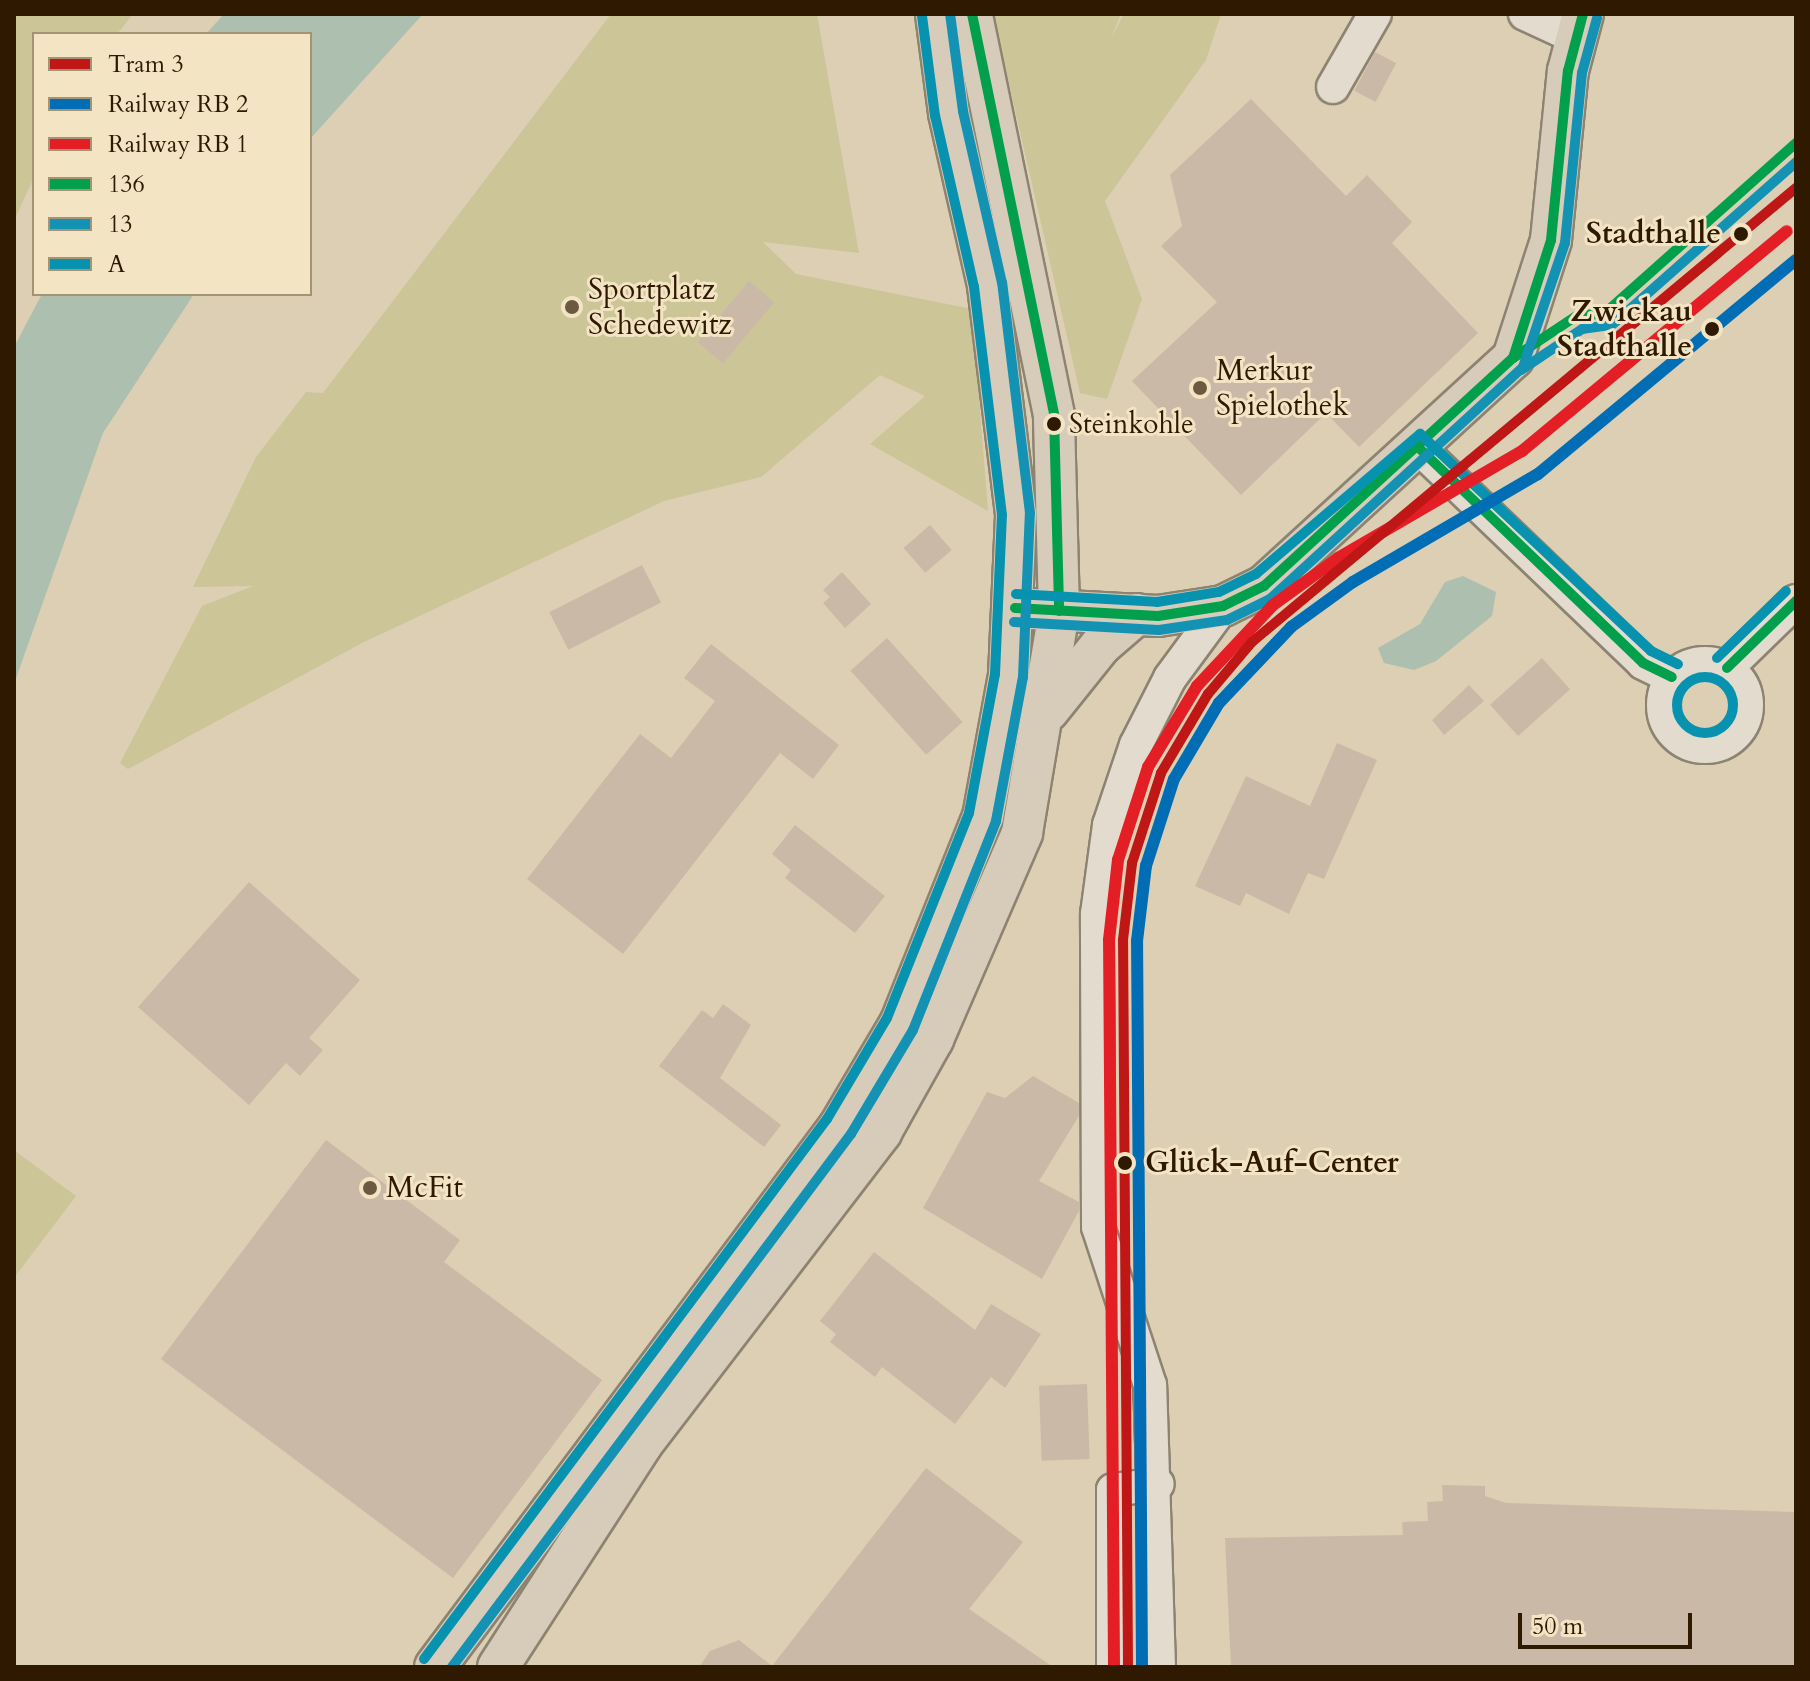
<!DOCTYPE html>
<html>
<head>
<meta charset="utf-8">
<style>
	body { margin:0 }
	#map { position:relative; width:1810px; height:1681px; overflow:hidden; background:#dccfb4; font-family:Cardo,serif }
	div>[style] { position:absolute }
	[style*='--x'] { left:calc(var(--x)*1px); top:calc(var(--y)*1px); width:calc(var(--w)*1px); rotate:calc(var(--a)*1deg) }
	.green>* { inset:0; background:#cbc598 }
	.water>* { inset:0; background:#adbfae }
	.building>* { inset:0; background:#cbb9a7; transform-origin:0 0 }
	.roads { filter:drop-shadow(2px 0 #8d8371) drop-shadow(-2px 0 #8d8371) drop-shadow(0 2px #8d8371) drop-shadow(0 -2px #8d8371) }
	.minor>* { height:32px; margin:-16px; padding:0 16px; transform-origin:16px; border-radius:16px; background:#e3dcce }
	.minor>.ring { margin:-16px; padding:0; box-sizing:content-box; background:none; border:32px solid #e3dcce; border-radius:50% }
	.major>* { height:40px; margin:-20px; padding:0 20px; transform-origin:20px; border-radius:20px; background:#d7ccba }
	.bus-1>* { height:10px; margin:-5px; padding:0 5px; transform-origin:5px; border-radius:5px; background:#029f4d }
	.bus-2>* { height:10px; margin:-5px; padding:0 5px; transform-origin:5px; border-radius:5px; background:#1492b4 }
	.bus-3>* { height:10px; margin:-5px; padding:0 5px; transform-origin:5px; border-radius:5px; background:#0793af }
	.bus-3>.ring { margin:-5px; padding:0; box-sizing:content-box; background:none; border:10px solid #0793af; border-radius:50% }
	.rail-1>* { height:12px; margin:-6px; padding:0 6px; transform-origin:6px; border-radius:6px; background:#006db5 }
	.rail-2>* { height:12px; margin:-6px; padding:0 6px; transform-origin:6px; border-radius:6px; background:#e31e25 }
	.tram-1>* { height:10px; margin:-5px; padding:0 5px; transform-origin:5px; border-radius:5px; background:#be1716 }
	.dots>* { width:22px; height:22px; translate:-50% -50%; box-sizing:border-box; border:4px solid #f3e4c4; border-radius:50% }
	span { translate:-50% -50%; white-space:nowrap; text-align:center; line-height:1.15; -webkit-text-stroke:6px #f3e4c4; paint-order:stroke }
	.bus-label { font-size:28px; color:#2f1901 }
	.left { translate:0 -50%; text-align:left }
	.stop-label { font-size:30px; color:#2f1901; font-weight:700 }
	.right { translate:-100% -50%; text-align:right }
	.poi-label { font-size:30px; color:#2f1901 }
	.frame { position:absolute; inset:0; border:16px solid #2f1901; pointer-events:none }
	.legend { position:absolute; left:32px; top:32px; width:280px; height:264px; box-sizing:border-box; background:#f3e4c4; border:2px solid #a59376; margin:0; padding:10px 14px; list-style:none; font-size:24px; color:#2f1901 }
	.legend li { display:flex; align-items:center; gap:16px; height:40px }
	.legend b { width:40px; border:2px solid #a59376 }
	.scale { position:absolute; left:1518px; top:1613px; width:174px; height:36px; box-sizing:border-box; border:4px solid #2f1901; border-top:0; padding-left:10px; font-size:24px; line-height:28px; white-space:nowrap; color:#2f1901; -webkit-text-stroke:6px #f3e4c4; paint-order:stroke }
</style>
</head>
<body>
<div id="map">
	<div class="green">
		<i style="clip-path:polygon(14px 14px,133px 14px,117px 34px,34px 34px,34px 177px,14px 221px)"></i>
		<i style="clip-path:polygon(611px 14px,817px 14px,859px 253px,763px 242px,796px 274px,972px 309px,988px 511px,870px 444px,925px 396px,880px 375px,761px 477px,664px 501px,362px 643px,128px 769px,120px 763px,202px 606px,253px 586px,193px 587px,256px 457px,306px 392px,323px 393px)"></i>
		<i style="clip-path:polygon(993px 14px,1121px 14px,1111px 38px,1124px 14px,1221px 14px,1206px 60px,1105px 201px,1142px 299px,1107px 399px,1080px 393px)"></i>
		<i style="clip-path:polygon(14px 1150px,76px 1196px,14px 1278px)"></i>
	</div>
	<div class="water">
		<i style="clip-path:polygon(224px 14px,423px 14px,310px 139px,310px 34px,206px 34px)"></i>
		<i style="clip-path:polygon(42px 294px,194px 294px,103px 433px,14px 684px,14px 347px)"></i>
		<i style="clip-path:polygon(1463px 576px,1496px 592px,1492px 616px,1436px 661px,1414px 670px,1384px 663px,1378px 648px,1420px 624px,1445px 582px)"></i>
	</div>
	<div class="building">
		<i style="left:1375px;top:52px;width:24px;height:44px;rotate:28deg"></i>
		<i style="clip-path:polygon(1251px 99px,1346px 196px,1367px 175px,1412px 222px,1392px 243px,1478px 333px,1359px 447px,1326px 413px,1241px 495px,1132px 381px,1217px 302px,1161px 246px,1182px 226px,1170px 175px)"></i>
		<i style="left:749px;top:281px;width:33px;height:80px;rotate:40deg"></i>
		<i style="left:930px;top:525px;width:33px;height:35px;rotate:49deg"></i>
		<i style="left:642px;top:565px;width:42px;height:104px;rotate:63deg"></i>
		<i style="clip-path:polygon(842px 572px,871px 604px,845px 628px,823px 603px,830px 597px,823px 590px)"></i>
		<i style="left:887px;top:638px;width:113px;height:49px;rotate:48deg"></i>
		<i style="clip-path:polygon(711px 644px,839px 745px,813px 779px,780px 753px,623px 954px,527px 879px,640px 734px,671px 758px,715px 701px,684px 678px)"></i>
		<i style="left:1542px;top:658px;width:42px;height:70px;rotate:48deg"></i>
		<i style="clip-path:polygon(1469px 685px,1484px 701px,1444px 735px,1432px 720px)"></i>
		<i style="clip-path:polygon(1337px 743px,1377px 760px,1324px 879px,1308px 873px,1289px 914px,1246px 893px,1240px 906px,1195px 886px,1246px 776px,1310px 806px)"></i>
		<i style="clip-path:polygon(795px 825px,885px 896px,855px 933px,785px 878px,791px 870px,772px 854px)"></i>
		<i style="clip-path:polygon(249px 882px,360px 980px,309px 1038px,323px 1050px,300px 1076px,286px 1063px,249px 1105px,138px 1007px)"></i>
		<i style="clip-path:polygon(723px 1004px,751px 1025px,720px 1078px,781px 1125px,764px 1147px,659px 1066px,702px 1010px,713px 1018px)"></i>
		<i style="clip-path:polygon(1033px 1076px,1079px 1103px,1079px 1116px,1039px 1181px,1079px 1202px,1079px 1211px,1042px 1279px,923px 1208px,987px 1092px,1005px 1098px)"></i>
		<i style="clip-path:polygon(326px 1140px,460px 1240px,444px 1262px,602px 1380px,453px 1578px,161px 1359px)"></i>
		<i style="clip-path:polygon(874px 1252px,975px 1330px,991px 1304px,1041px 1334px,1005px 1388px,991px 1377px,955px 1424px,882px 1367px,875px 1377px,830px 1342px,836px 1334px,820px 1321px)"></i>
		<i style="left:1087px;top:1384px;width:75px;height:48px;rotate:88deg"></i>
		<i style="clip-path:polygon(926px 1468px,1023px 1542px,969px 1609px,1053px 1667px,699px 1667px,710px 1651px,739px 1640px,772px 1666px)"></i>
		<i style="clip-path:polygon(1442px 1485px,1485px 1486px,1485px 1496px,1506px 1503px,1796px 1512px,1796px 1667px,1231px 1667px,1225px 1538px,1403px 1535px,1402px 1522px,1428px 1521px,1427px 1502px,1443px 1501px)"></i>
	</div>
	<div class="roads">
		<div class="minor">
			<i style="--x:1525;--y:14;--w:55;--a:24.7"></i>
			<i style="--x:1333;--y:87;--w:84;--a:-60.1"></i>
			<i style="--x:1419;--y:448;--w:310;--a:43.8"></i>
			<i style="--x:1643;--y:663;--w:32;--a:26"></i>
			<i class="ring" style="left:1663px;top:663px;width:52px;height:52px"></i>
			<i style="--x:1727;--y:668;--w:96;--a:-44.2"></i>
			<i style="--x:1113;--y:1667;--w:177;--a:-90"></i>
			<i style="--x:1113;--y:1490;--w:45;--a:-7.6"></i>
			<i style="--x:1159;--y:1667;--w:282;--a:-91.8"></i>
			<i style="--x:1150;--y:1385;--w:166;--a:-108.2"></i>
			<i style="--x:1098;--y:1227;--w:313;--a:-90.2"></i>
			<i style="--x:1097;--y:914;--w:90;--a:-82.3"></i>
			<i style="--x:1109;--y:825;--w:84;--a:-71.4"></i>
			<i style="--x:1136;--y:745;--w:75;--a:-63.1"></i>
			<i style="--x:1170;--y:678;--w:89;--a:-53.6"></i>
		</div>
		<div class="major">
			<i style="--x:1031;--y:609;--w:127;--a:3.2"></i>
			<i style="--x:1158;--y:616;--w:66;--a:-8.7"></i>
			<i style="--x:1223;--y:606;--w:46;--a:-26"></i>
			<i style="--x:1264;--y:586;--w:338;--a:-42.5"></i>
			<i style="--x:1513;--y:358;--w:124;--a:-72.1"></i>
			<i style="--x:1551;--y:240;--w:170;--a:-84.3"></i>
			<i style="--x:1568;--y:71;--w:59;--a:-75.3"></i>
			<i style="--x:1048;--y:711;--w:83;--a:-51.3"></i>
			<i style="--x:1100;--y:646;--w:49;--a:-40.9"></i>
			<i style="--x:435;--y:1667;--w:674;--a:-53.2"></i>
			<i style="--x:839;--y:1127;--w:120;--a:-59.4"></i>
			<i style="--x:900;--y:1024;--w:223;--a:-68.2"></i>
			<i style="--x:983;--y:817;--w:143;--a:-79.6"></i>
			<i style="--x:1009;--y:676;--w:162;--a:-87.5"></i>
			<i style="--x:1016;--y:514;--w:231;--a:-97"></i>
			<i style="--x:988;--y:285;--w:176;--a:-102.8"></i>
			<i style="--x:949;--y:113;--w:100;--a:-97.5"></i>
			<i style="--x:498;--y:1667;--w:265;--a:-57.1"></i>
			<i style="--x:642;--y:1444;--w:393;--a:-52.5"></i>
			<i style="--x:881;--y:1132;--w:107;--a:-60.8"></i>
			<i style="--x:933;--y:1039;--w:224;--a:-66.6"></i>
			<i style="--x:1022;--y:833;--w:225;--a:-80.5"></i>
			<i style="--x:1059;--y:611;--w:196;--a:-91.5"></i>
			<i style="--x:1054;--y:415;--w:409;--a:-101.6"></i>
		</div>
	</div>
	<div class="bus-1">
		<i style="--x:972;--y:14;--w:409;--a:78.4"></i>
		<i style="--x:1054;--y:415;--w:196;--a:88.5"></i>
		<i style="--x:1513;--y:358;--w:78;--a:-33.5"></i>
		<i style="--x:1578;--y:315;--w:26;--a:-2"></i>
		<i style="--x:1604;--y:314;--w:257;--a:-41.7"></i>
		<i style="--x:1419;--y:448;--w:310;--a:43.8"></i>
		<i style="--x:1643;--y:663;--w:32;--a:26"></i>
		<i style="--x:1015;--y:608;--w:143;--a:3.2"></i>
		<i style="--x:1158;--y:616;--w:66;--a:-8.7"></i>
		<i style="--x:1223;--y:606;--w:46;--a:-26"></i>
		<i style="--x:1264;--y:586;--w:338;--a:-42.5"></i>
		<i style="--x:1513;--y:358;--w:124;--a:-72.1"></i>
		<i style="--x:1551;--y:240;--w:170;--a:-84.3"></i>
		<i style="--x:1568;--y:71;--w:59;--a:-75.3"></i>
		<i style="--x:1727;--y:668;--w:96;--a:-44.2"></i>
	</div>
	<div class="bus-2">
		<i style="--x:1521;--y:370;--w:73;--a:-33.9"></i>
		<i style="--x:1582;--y:329;--w:30;--a:-8"></i>
		<i style="--x:1612;--y:325;--w:246;--a:-41.5"></i>
		<i style="--x:1014;--y:622;--w:145;--a:3.2"></i>
		<i style="--x:1159;--y:630;--w:69;--a:-8.4"></i>
		<i style="--x:1227;--y:620;--w:48;--a:-26"></i>
		<i style="--x:1270;--y:599;--w:343;--a:-42.5"></i>
		<i style="--x:1523;--y:367;--w:131;--a:-71.3"></i>
		<i style="--x:1565;--y:243;--w:171;--a:-84.3"></i>
		<i style="--x:1582;--y:73;--w:57;--a:-74.7"></i>
		<i style="--x:452;--y:1667;--w:666;--a:-53.18"></i>
		<i style="--x:851;--y:1134;--w:121;--a:-59.2"></i>
		<i style="--x:913;--y:1030;--w:225;--a:-68.3"></i>
		<i style="--x:996;--y:821;--w:147;--a:-79.4"></i>
		<i style="--x:1023;--y:677;--w:164;--a:-87.6"></i>
		<i style="--x:1030;--y:513;--w:232;--a:-96.9"></i>
		<i style="--x:1002;--y:283;--w:176;--a:-102.8"></i>
		<i style="--x:963;--y:111;--w:98;--a:-97.6"></i>
	</div>
	<div class="bus-3">
		<i style="--x:1016;--y:594;--w:141;--a:3.2"></i>
		<i style="--x:1157;--y:602;--w:63;--a:-9.2"></i>
		<i style="--x:1219;--y:592;--w:41;--a:-25.9"></i>
		<i style="--x:1256;--y:574;--w:216;--a:-40.5"></i>
		<i style="--x:1420;--y:434;--w:317;--a:43.2"></i>
		<i style="--x:1651;--y:651;--w:30;--a:26"></i>
		<i style="--x:1717;--y:658;--w:96;--a:-44.2"></i>
		<i class="ring" style="left:1677px;top:677px;width:46px;height:46px"></i>
		<i style="--x:424;--y:1659;--w:674;--a:-53.27"></i>
		<i style="--x:827;--y:1119;--w:117;--a:-59.3"></i>
		<i style="--x:887;--y:1018;--w:221;--a:-68.2"></i>
		<i style="--x:969;--y:813;--w:141;--a:-79.4"></i>
		<i style="--x:995;--y:674;--w:159;--a:-87.5"></i>
		<i style="--x:1002;--y:515;--w:230;--a:-97"></i>
		<i style="--x:974;--y:287;--w:175;--a:-102.8"></i>
		<i style="--x:935;--y:116;--w:101;--a:-97.4"></i>
	</div>
	<div class="rail-1">
		<i style="--x:1142;--y:1667;--w:726;--a:-90.39"></i>
		<i style="--x:1137;--y:941;--w:76;--a:-83.2"></i>
		<i style="--x:1146;--y:866;--w:91;--a:-72.2"></i>
		<i style="--x:1174;--y:779;--w:88;--a:-59.4"></i>
		<i style="--x:1219;--y:703;--w:105;--a:-46.5"></i>
		<i style="--x:1291;--y:627;--w:77;--a:-36"></i>
		<i style="--x:1353;--y:582;--w:214;--a:-30.3"></i>
		<i style="--x:1538;--y:474;--w:335;--a:-39.7"></i>
	</div>
	<div class="rail-2">
		<i style="--x:1114;--y:1667;--w:727;--a:-90.39"></i>
		<i style="--x:1109;--y:940;--w:81;--a:-83.6"></i>
		<i style="--x:1118;--y:860;--w:98;--a:-72.1"></i>
		<i style="--x:1148;--y:767;--w:95;--a:-58.8"></i>
		<i style="--x:1197;--y:686;--w:111;--a:-46.8"></i>
		<i style="--x:1273;--y:605;--w:80;--a:-35.9"></i>
		<i style="--x:1338;--y:558;--w:213;--a:-30.2"></i>
		<i style="--x:1522;--y:451;--w:344;--a:-39.7"></i>
	</div>
	<div class="tram-1">
		<i style="--x:1128;--y:1667;--w:727;--a:-90.39"></i>
		<i style="--x:1123;--y:940;--w:78;--a:-83.3"></i>
		<i style="--x:1132;--y:863;--w:95;--a:-72.1"></i>
		<i style="--x:1161;--y:773;--w:92;--a:-59.3"></i>
		<i style="--x:1208;--y:694;--w:68;--a:-49.8"></i>
		<i style="--x:1252;--y:642;--w:709;--a:-39.85"></i>
	</div>
	<div class="dots">
		<i style="left:1741px;top:234px;background:#2f1901"></i>
		<i style="left:572px;top:307px;background:#6c5940"></i>
		<i style="left:1712px;top:329px;background:#2f1901"></i>
		<i style="left:1200px;top:388px;background:#6c5940"></i>
		<i style="left:1054px;top:424px;background:#2f1901"></i>
		<i style="left:1125px;top:1163px;background:#2f1901"></i>
		<i style="left:370px;top:1188px;background:#6c5940"></i>
	</div>
	<div class="bus-label">
		<span class="left" style="left:1069px;top:424px">Steinkohle</span>
	</div>
	<div class="stop-label">
		<span class="right" style="left:1721px;top:234px">Stadthalle</span>
		<span class="right" style="left:1692px;top:329px">Zwickau<br>Stadthalle</span>
		<span class="left" style="left:1145px;top:1163px">Glück-Auf-Center</span>
	</div>
	<div class="poi-label">
		<span class="left" style="left:588px;top:307px">Sportplatz<br>Schedewitz</span>
		<span class="left" style="left:1216px;top:388px">Merkur<br>Spielothek</span>
		<span class="left" style="left:386px;top:1188px">McFit</span>
	</div>
	<div class="frame"></div>
	<ul class="legend">
	<li><b style="height:10px;background:#be1716"></b>Tram 3</li>
	<li><b style="height:10px;background:#006db5"></b>Railway RB 2</li>
	<li><b style="height:10px;background:#e31e25"></b>Railway RB 1</li>
	<li><b style="height:10px;background:#029f4d"></b>136</li>
	<li><b style="height:10px;background:#1492b4"></b>13</li>
	<li><b style="height:10px;background:#0793af"></b>A</li>
	</ul>
	<div class="scale">50 m</div>
</div>
</body>
</html>
